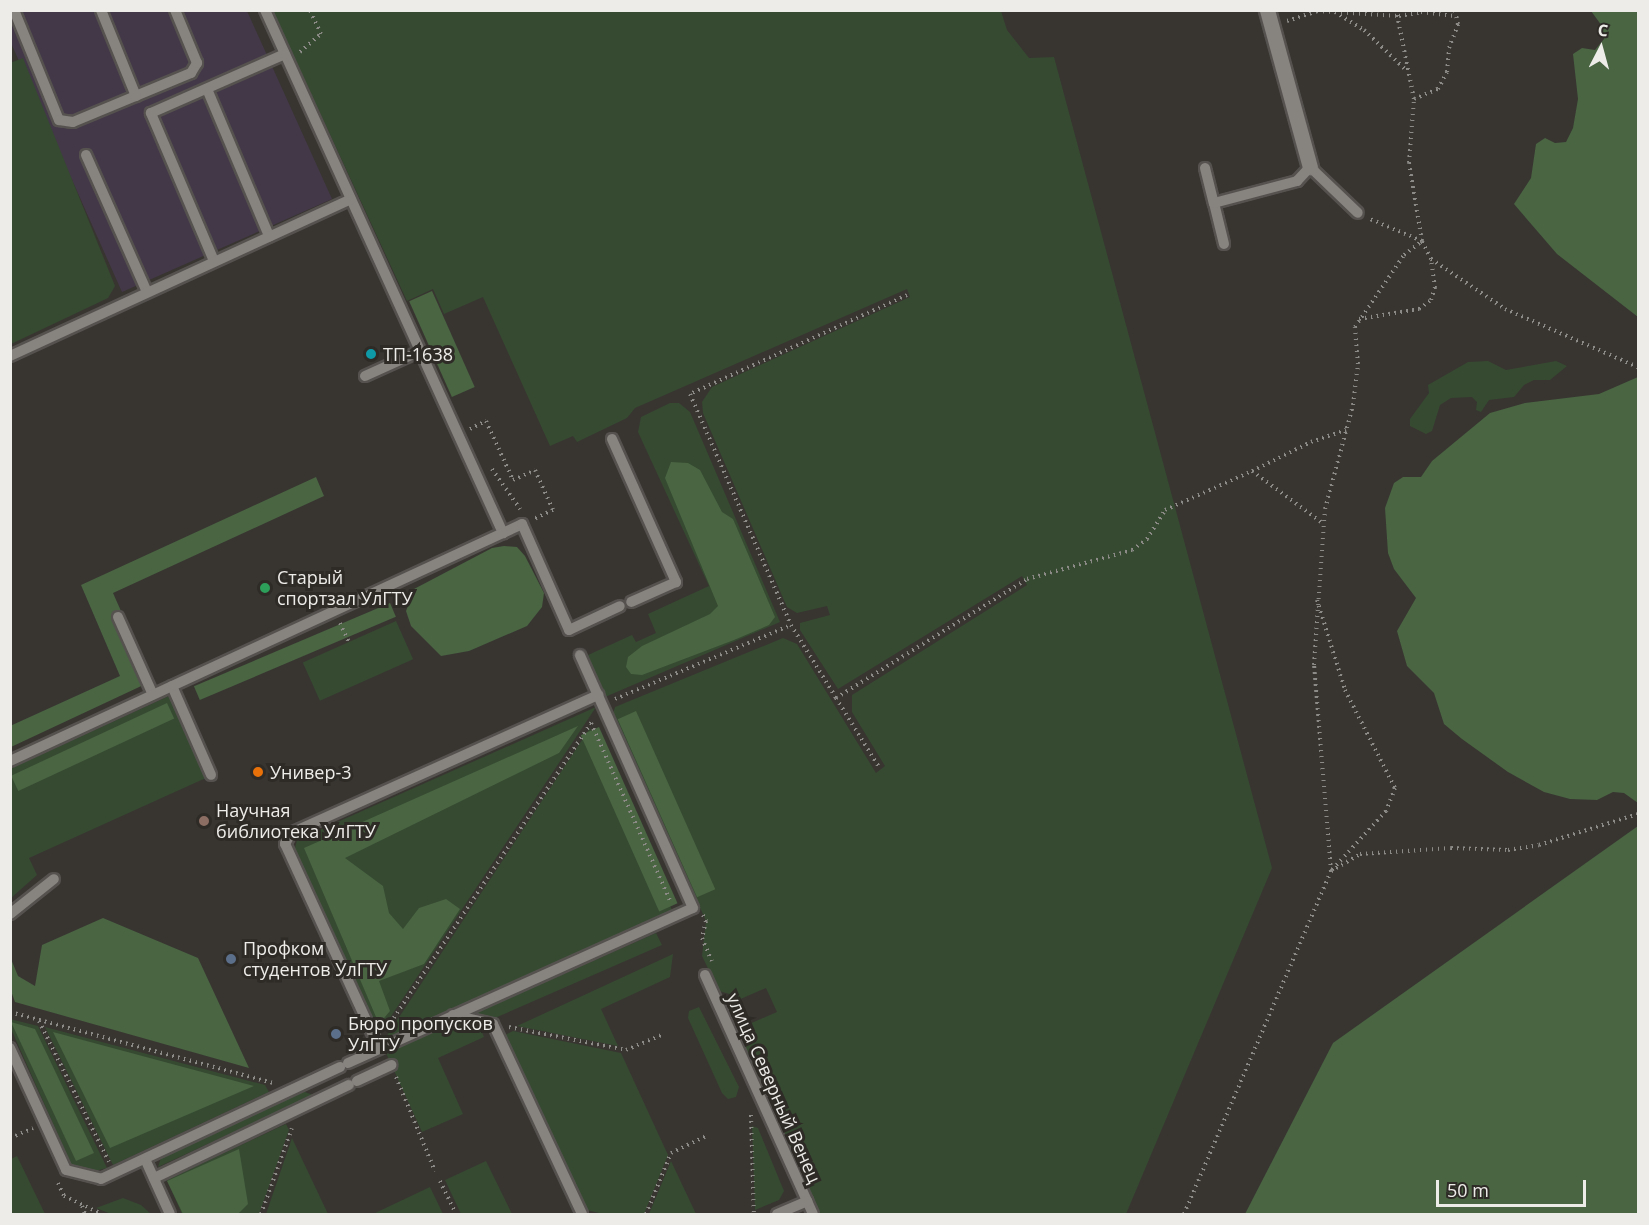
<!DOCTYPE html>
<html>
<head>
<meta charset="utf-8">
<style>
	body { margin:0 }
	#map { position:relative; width:1649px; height:1225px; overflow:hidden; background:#383531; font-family:"Open Sans",sans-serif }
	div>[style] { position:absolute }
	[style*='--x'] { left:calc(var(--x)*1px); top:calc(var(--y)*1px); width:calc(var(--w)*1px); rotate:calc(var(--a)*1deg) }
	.industrial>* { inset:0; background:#433848 }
	.green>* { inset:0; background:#364a31; transform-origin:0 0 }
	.forest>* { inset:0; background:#496542; transform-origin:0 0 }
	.path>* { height:4px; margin-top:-2px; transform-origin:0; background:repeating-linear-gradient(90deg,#8d8b87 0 1.5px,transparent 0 6px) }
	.roads { filter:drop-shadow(2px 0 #55524f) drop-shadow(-2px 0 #55524f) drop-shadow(0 2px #55524f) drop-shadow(0 -2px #55524f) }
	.lane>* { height:10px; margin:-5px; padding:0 5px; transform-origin:5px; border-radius:5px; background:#87837f }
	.street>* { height:15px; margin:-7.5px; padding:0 7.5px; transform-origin:7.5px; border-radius:7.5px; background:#87837f }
	.dots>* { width:16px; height:16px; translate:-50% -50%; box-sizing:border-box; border:3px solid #2e2b27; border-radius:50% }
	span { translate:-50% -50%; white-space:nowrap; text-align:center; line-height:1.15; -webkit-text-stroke:6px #2e2b27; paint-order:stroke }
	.poi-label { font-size:18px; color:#eeece9 }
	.left { translate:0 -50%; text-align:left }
	.street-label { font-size:18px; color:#eeece9 }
	.frame { position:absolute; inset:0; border:12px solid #eeece9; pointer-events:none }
	.north { position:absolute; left:1571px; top:18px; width:60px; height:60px; -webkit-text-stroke:4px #2e2b27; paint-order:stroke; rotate:6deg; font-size:16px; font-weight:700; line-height:24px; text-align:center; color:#eeece9 }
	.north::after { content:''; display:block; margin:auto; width:21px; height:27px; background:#eeece9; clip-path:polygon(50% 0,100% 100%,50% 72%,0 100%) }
	.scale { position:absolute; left:1436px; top:1180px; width:150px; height:27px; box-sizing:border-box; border:3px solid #eeece9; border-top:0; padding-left:8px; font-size:18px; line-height:21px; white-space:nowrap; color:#eeece9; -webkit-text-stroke:4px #2e2b27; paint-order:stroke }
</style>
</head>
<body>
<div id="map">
	<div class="industrial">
		<i style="clip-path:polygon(10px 11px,247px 11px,332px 199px,122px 292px,11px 43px)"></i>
	</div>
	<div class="green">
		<i style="clip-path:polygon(273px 11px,1001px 11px,1007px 30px,1029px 58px,1054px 57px,1272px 868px,1126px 1214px,819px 1214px,740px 1039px,740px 1028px,777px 1012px,766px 988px,736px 1001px,733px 995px,719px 991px,702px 956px,706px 921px,613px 714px,615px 707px,783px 638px,797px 644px,876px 773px,885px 766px,852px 712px,852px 695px,1027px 585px,1022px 576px,838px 689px,800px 630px,800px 623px,830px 615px,827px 606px,797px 613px,787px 607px,703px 413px,702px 402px,712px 387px,910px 297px,907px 289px,635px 408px,627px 418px,577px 442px,573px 436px,550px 446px,483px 297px,444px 314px,433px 289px,407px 301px)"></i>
		<i style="clip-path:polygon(23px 58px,115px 286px,108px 298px,11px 344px,10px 63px)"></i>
		<i style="clip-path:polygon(1488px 361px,1506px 370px,1556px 361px,1567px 366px,1550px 380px,1534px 380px,1524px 385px,1514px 397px,1489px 400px,1481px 412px,1476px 410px,1477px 402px,1472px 397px,1451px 398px,1440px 405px,1432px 431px,1426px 434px,1410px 426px,1410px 419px,1429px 393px,1428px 385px,1468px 362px)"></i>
		<i style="clip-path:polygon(670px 403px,679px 403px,690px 412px,780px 622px,605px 697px,588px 655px,632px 635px,636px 642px,656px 633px,648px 614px,709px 586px,638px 432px,641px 417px)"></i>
		<i style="left:396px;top:621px;width:42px;height:102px;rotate:66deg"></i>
		<i style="clip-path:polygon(171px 695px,208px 777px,29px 858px,37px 875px,11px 898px,10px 769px)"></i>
		<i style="clip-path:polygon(596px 707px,378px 1036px,294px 852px,297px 840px)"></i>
		<i style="clip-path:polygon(590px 728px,672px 910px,384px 1040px)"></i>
		<i style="clip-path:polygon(656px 933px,662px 945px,479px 1025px,484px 1037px,438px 1058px,463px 1114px,422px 1132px,386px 1053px)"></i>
		<i style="clip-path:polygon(673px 954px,670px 977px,601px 1009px,618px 1046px,517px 1026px)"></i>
		<i style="clip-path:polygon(699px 1007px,739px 1087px,736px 1097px,728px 1099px,722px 1093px,688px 1018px,689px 1011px)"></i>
		<i style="clip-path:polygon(10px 1019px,38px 1026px,107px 1168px,91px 1172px,71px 1164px,11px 1029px)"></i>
		<i style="clip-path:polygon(45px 1027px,265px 1085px,269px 1092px,113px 1165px)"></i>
		<i style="clip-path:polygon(513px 1031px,621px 1053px,668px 1155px,644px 1214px,603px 1214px,587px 1210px,505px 1035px)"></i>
		<i style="clip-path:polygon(302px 1091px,313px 1095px,158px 1167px,161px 1158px)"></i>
		<i style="clip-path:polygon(286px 1124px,289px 1130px,259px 1214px,182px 1214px,167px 1180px)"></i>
		<i style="clip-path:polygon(752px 1126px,758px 1128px,784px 1191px,779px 1200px,755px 1210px)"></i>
		<i style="clip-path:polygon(292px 1138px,328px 1214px,266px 1214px)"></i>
		<i style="clip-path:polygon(17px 1156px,45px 1214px,11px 1214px,11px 1159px)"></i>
		<i style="clip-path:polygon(486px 1161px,512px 1214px,461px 1214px,445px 1180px)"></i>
		<i style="clip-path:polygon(671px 1161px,696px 1214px,649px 1214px)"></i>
		<i style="clip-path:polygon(430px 1187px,443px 1214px,373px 1214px)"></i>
		<i style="clip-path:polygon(123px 1198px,141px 1205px,151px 1214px,111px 1214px,96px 1208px)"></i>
	</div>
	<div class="forest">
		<i style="clip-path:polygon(1591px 11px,1638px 11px,1638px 317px,1557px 254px,1514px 204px,1531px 178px,1536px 144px,1545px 138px,1555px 143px,1566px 142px,1573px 128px,1578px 99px,1573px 54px,1582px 48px,1595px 50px,1604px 39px,1602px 26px)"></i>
		<i style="left:432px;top:291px;width:105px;height:25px;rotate:66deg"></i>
		<i style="clip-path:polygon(1638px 377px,1638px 803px,1624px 793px,1613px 792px,1597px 800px,1570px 799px,1544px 792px,1508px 772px,1462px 739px,1444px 724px,1434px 693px,1407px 666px,1397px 631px,1416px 598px,1394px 569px,1388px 553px,1385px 508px,1394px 483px,1403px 477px,1421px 477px,1432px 461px,1490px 413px,1525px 403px,1599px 394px)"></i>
		<i style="clip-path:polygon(671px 462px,688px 463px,700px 470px,722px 512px,733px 519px,775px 617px,769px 625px,734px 640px,642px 675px,631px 674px,626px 667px,628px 657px,642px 646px,710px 614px,718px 606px,665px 478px)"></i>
		<i style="clip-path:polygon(316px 477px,324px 496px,113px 593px,152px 681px,11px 747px,10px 726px,120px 676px,81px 585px)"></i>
		<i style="clip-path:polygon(504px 546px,517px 547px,525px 556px,544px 593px,542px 607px,527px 626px,469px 651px,441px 656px,411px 626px,406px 611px,414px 589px,492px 548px)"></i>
		<i style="left:390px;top:603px;width:15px;height:213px;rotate:67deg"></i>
		<i style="left:167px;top:703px;width:17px;height:172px;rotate:65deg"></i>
		<i style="left:636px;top:711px;width:195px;height:20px;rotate:66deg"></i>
		<i style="clip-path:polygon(578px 726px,559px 753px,345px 858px,383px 886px,389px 913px,403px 929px,419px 908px,446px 899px,460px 909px,424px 964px,379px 981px,390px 1011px,379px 1024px,304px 848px)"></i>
		<i style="left:599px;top:727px;width:193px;height:20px;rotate:66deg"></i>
		<i style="clip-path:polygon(1638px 826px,1638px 1214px,1245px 1214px,1333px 1043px)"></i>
		<i style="clip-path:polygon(103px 918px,198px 958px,249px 1068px,15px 1002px,11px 991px,11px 959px,18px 976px,35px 986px,42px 945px)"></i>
		<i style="clip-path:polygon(11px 1022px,35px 1029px,94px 1153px,76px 1161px)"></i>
		<i style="clip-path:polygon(53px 1032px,254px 1086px,110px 1148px)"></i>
		<i style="clip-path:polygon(239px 1149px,248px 1204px,238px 1214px,183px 1214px,167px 1181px)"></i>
	</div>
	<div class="path">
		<i style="--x:1335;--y:12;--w:34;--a:32"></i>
		<i style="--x:1364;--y:30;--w:59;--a:43.6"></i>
		<i style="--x:1287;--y:21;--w:32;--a:-18"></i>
		<i style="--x:1317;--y:11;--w:82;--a:3.5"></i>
		<i style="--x:1399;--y:16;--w:22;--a:-10"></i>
		<i style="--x:1421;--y:12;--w:33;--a:7"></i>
		<i style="--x:300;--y:52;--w:28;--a:-41"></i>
		<i style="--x:321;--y:34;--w:26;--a:-115"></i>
		<i style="--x:1414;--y:99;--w:26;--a:-23"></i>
		<i style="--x:1438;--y:89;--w:19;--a:-62"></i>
		<i style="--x:1447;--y:72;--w:24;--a:-85"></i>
		<i style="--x:1449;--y:48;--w:26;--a:-69"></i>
		<i style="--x:1458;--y:24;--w:14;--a:-102"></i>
		<i style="--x:1431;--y:259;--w:89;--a:34"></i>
		<i style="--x:1505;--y:309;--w:145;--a:23.6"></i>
		<i style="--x:907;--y:295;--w:239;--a:155.5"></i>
		<i style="--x:690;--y:394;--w:252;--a:66.4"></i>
		<i style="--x:791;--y:625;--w:86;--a:58.3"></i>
		<i style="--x:836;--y:698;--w:225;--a:-31.9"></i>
		<i style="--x:1027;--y:579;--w:109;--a:-15.4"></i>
		<i style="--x:1132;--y:550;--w:19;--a:-36"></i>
		<i style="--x:1147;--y:539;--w:34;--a:-58"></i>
		<i style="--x:1165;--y:510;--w:95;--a:-24.1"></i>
		<i style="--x:1252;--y:471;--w:89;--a:36.4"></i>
		<i style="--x:1359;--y:319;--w:61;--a:-9.5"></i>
		<i style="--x:1419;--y:309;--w:15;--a:-37"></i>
		<i style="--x:1431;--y:300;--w:13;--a:-72"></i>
		<i style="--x:1435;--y:288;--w:29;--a:-98"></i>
		<i style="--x:1431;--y:259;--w:20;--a:-117"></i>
		<i style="--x:1422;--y:241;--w:56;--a:-157.1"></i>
		<i style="--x:470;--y:429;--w:18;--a:-27"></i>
		<i style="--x:486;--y:421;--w:65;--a:65.4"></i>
		<i style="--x:513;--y:480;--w:24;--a:-24"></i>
		<i style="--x:535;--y:470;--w:44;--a:65.8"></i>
		<i style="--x:553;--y:510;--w:21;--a:155"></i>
		<i style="--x:492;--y:469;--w:49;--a:55"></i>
		<i style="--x:1252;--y:471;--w:66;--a:-26.2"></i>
		<i style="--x:1311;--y:442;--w:37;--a:-19"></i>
		<i style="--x:1317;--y:600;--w:94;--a:72.7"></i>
		<i style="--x:1345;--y:690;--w:110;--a:63"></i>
		<i style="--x:1395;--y:788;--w:25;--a:111"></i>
		<i style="--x:1386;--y:811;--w:81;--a:132.5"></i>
		<i style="--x:1331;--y:871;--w:34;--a:-30"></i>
		<i style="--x:1360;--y:854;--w:91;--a:-3.8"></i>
		<i style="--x:1451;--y:848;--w:57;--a:2"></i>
		<i style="--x:1508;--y:850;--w:31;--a:-9"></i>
		<i style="--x:1539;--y:845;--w:104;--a:-17.4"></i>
		<i style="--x:340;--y:623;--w:21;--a:65"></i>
		<i style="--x:836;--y:698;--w:81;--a:58.1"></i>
		<i style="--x:615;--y:699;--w:191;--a:-22.8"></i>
		<i style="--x:591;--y:723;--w:197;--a:66"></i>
		<i style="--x:703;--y:915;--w:7;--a:63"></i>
		<i style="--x:706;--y:921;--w:17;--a:103"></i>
		<i style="--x:702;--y:938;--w:25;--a:67"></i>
		<i style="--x:10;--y:1012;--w:273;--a:15.1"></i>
		<i style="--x:39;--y:1021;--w:157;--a:63.6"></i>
		<i style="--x:509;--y:1027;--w:119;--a:11.1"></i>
		<i style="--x:626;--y:1050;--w:41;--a:-22.8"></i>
		<i style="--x:387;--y:1028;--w:371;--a:-56.2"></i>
		<i style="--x:396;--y:1077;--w:102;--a:67.5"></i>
		<i style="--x:751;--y:1115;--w:99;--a:88.3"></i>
		<i style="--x:10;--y:1138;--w:25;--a:-23"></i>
		<i style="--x:440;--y:1181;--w:37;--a:64"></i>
		<i style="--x:58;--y:1183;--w:14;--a:65"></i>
		<i style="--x:64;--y:1196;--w:42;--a:25.3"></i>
		<i style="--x:82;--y:1206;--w:9;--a:69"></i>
		<i style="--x:261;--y:1214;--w:91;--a:-70.2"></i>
		<i style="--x:646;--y:1214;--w:66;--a:-67.7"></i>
		<i style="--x:671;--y:1153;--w:41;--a:-25.9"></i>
		<i style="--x:1184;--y:1214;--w:373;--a:-66.8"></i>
		<i style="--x:1331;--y:871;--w:207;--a:-94.7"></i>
		<i style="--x:1314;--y:665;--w:156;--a:-86"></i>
		<i style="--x:1325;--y:509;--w:108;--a:-74.9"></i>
		<i style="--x:1353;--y:405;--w:41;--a:-83"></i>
		<i style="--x:1358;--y:364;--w:37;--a:-95"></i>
		<i style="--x:1355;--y:327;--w:87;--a:-55.8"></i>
		<i style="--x:1404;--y:255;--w:23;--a:-38"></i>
		<i style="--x:1422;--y:241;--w:79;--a:-99.5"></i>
		<i style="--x:1409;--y:163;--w:64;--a:-85.5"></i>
		<i style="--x:1414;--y:99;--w:91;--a:-101.4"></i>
	</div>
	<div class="roads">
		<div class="lane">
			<i style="--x:14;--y:10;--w:119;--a:67.8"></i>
			<i style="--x:59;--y:120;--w:14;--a:8"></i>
			<i style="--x:73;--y:122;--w:128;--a:-22.6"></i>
			<i style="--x:191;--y:73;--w:12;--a:-59"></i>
			<i style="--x:197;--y:63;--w:57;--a:-112.5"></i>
			<i style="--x:101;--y:10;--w:93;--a:67.9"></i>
			<i style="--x:265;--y:10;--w:575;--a:65.53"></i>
			<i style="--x:503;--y:533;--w:21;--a:-25"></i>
			<i style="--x:522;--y:524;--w:116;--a:66.1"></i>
			<i style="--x:569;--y:630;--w:56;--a:-25.2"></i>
			<i style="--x:207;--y:89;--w:160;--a:67.1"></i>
			<i style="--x:86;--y:155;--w:150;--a:66"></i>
			<i style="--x:1205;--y:168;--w:36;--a:76"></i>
			<i style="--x:1224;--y:244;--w:42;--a:-103.7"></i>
			<i style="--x:1214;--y:203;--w:86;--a:-14.8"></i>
			<i style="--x:1297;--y:181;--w:19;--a:-47"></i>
			<i style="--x:1310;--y:167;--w:66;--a:43.8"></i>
			<i style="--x:214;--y:261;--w:161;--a:-113.1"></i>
			<i style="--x:151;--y:113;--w:146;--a:-23.8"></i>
			<i style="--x:10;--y:356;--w:375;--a:-24.7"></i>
			<i style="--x:365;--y:376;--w:60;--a:-24.4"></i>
			<i style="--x:612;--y:439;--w:157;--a:65.9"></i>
			<i style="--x:676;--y:582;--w:49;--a:156"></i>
			<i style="--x:118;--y:617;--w:85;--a:65.8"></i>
			<i style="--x:172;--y:686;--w:97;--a:66.3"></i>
			<i style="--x:10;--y:761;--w:543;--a:-24.82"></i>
			<i style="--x:10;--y:914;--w:56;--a:-38.5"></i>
			<i style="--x:705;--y:975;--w:262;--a:65.7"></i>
			<i style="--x:453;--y:1015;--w:41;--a:12.7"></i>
			<i style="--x:493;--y:1024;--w:210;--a:64.9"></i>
			<i style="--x:10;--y:1048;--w:134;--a:65.3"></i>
			<i style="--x:66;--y:1170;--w:36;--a:14"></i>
			<i style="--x:101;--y:1179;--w:264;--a:-25.1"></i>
			<i style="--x:379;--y:1048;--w:225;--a:-114.7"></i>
			<i style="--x:285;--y:844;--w:13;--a:-61"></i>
			<i style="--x:291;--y:833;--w:337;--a:-24.2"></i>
			<i style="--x:348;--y:1063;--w:378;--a:-24.2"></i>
			<i style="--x:693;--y:908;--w:277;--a:-114.1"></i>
			<i style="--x:357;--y:1081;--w:38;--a:-25"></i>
			<i style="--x:145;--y:1159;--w:60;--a:65.6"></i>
			<i style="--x:154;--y:1178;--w:216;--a:-25.5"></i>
			<i style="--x:777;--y:1214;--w:33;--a:-23"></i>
		</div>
		<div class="street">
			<i style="--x:1267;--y:10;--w:163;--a:74.7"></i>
		</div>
	</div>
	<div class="dots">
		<i style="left:371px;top:354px;background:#0f9aa8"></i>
		<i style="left:265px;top:588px;background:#2e9e5b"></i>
		<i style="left:258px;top:772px;background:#e8710a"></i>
		<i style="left:204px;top:821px;background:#8d6e63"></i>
		<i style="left:231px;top:959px;background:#5c6f8a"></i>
		<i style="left:336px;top:1034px;background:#5c6f8a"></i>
	</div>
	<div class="poi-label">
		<span class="left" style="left:383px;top:354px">ТП-1638</span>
		<span class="left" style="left:277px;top:588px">Старый<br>спортзал УлГТУ</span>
		<span class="left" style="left:270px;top:772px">Универ-3</span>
		<span class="left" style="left:216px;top:821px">Научная<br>библиотека УлГТУ</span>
		<span class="left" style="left:243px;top:959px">Профком<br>студентов УлГТУ</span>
		<span class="left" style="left:348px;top:1034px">Бюро пропусков<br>УлГТУ</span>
	</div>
	<div class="street-label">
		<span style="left:774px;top:1088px;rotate:66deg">улица Северный Венец</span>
	</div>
	<div class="frame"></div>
	<div class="north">С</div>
	<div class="scale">50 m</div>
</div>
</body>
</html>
